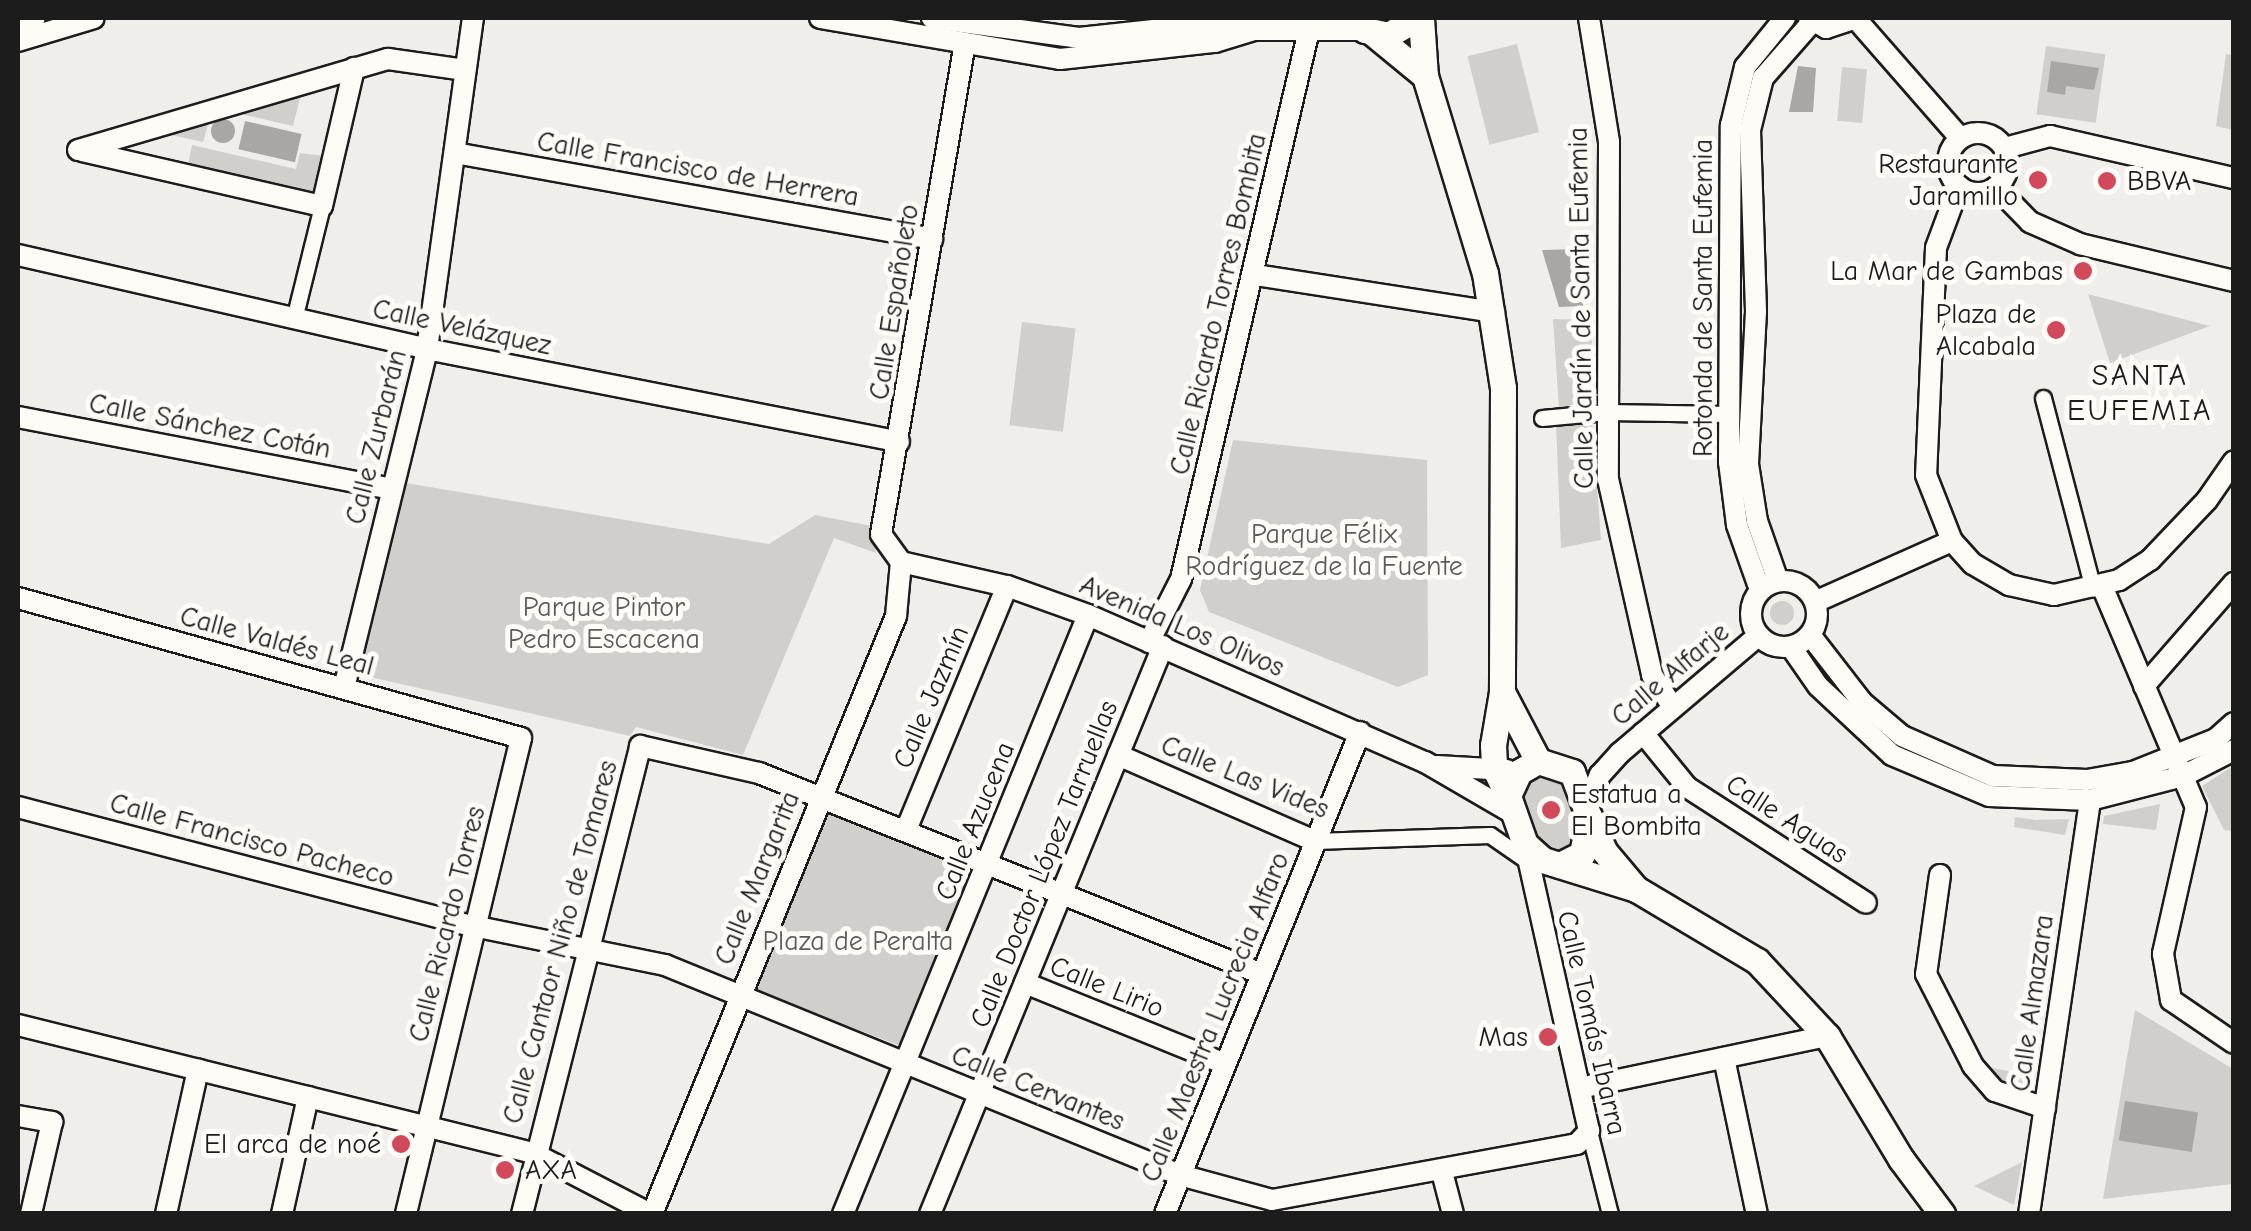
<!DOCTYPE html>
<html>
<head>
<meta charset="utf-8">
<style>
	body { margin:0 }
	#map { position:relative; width:2251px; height:1231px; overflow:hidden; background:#f0eeea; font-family:"Comic Neue",sans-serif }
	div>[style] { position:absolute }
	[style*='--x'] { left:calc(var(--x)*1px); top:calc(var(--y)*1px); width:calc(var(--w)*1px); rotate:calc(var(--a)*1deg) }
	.green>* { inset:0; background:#d0cfcc; transform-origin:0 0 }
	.round { border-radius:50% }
	.water>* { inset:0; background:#a8a7a3; transform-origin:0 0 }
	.roads { filter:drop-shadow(2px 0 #1c1c1c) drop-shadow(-2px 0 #1c1c1c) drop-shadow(0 2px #1c1c1c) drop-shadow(0 -2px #1c1c1c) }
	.pedestrian>* { height:15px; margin:-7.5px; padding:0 7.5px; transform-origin:7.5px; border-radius:7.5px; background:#fdfcf7 }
	.minor>* { height:20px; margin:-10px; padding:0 10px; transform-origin:10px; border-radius:10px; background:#fdfcf7 }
	.minor>.ring { margin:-10px; padding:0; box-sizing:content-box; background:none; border:20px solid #fdfcf7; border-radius:50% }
	.tertiary>* { height:25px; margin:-12.5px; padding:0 12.5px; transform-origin:12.5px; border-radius:12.5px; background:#fdfcf7 }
	.dots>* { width:28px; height:28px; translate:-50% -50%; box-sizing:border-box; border:5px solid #fdfcf7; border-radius:50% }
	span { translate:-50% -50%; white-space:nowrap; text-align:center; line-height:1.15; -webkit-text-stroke:10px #fdfcf7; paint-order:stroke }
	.poi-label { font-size:28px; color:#1c1c1c }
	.right { translate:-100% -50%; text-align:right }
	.left { translate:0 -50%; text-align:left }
	.street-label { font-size:28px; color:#1c1c1c }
	.park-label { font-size:28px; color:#5b5b5a }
	.neighbourhood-label { font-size:30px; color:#1c1c1c; letter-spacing:2.5px }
	.frame { position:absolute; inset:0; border:20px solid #1c1c1c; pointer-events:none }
</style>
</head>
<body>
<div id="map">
	<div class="green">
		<i style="left:1517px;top:44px;width:91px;height:51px;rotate:76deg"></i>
		<i style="left:2046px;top:46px;width:60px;height:69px;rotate:8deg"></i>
		<i style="clip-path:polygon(2226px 54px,2233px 55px,2233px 130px,2216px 126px)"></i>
		<i style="left:1842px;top:67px;width:25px;height:54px;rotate:5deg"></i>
		<i style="clip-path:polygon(301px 94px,293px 126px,236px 113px)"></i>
		<i style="clip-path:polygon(209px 121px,203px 142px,167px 134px)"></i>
		<i style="clip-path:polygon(192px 145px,296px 169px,300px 153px,325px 156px,315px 197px,188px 165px)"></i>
		<i style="clip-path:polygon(2088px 294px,2210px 326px,2110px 363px)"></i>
		<i style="clip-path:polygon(1553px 319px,1592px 320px,1591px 410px,1559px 409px)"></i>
		<i style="left:1022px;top:322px;width:54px;height:104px;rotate:7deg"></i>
		<i style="clip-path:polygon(1592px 420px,1601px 540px,1561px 548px,1556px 423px)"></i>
		<i style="clip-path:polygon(1233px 440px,1427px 460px,1428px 675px,1398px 687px,1209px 612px,1200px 590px)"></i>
		<i style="clip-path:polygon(406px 483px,769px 544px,815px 515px,872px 526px,876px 553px,834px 538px,743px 755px,636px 727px,630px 736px,357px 674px)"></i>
		<i class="round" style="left:1770px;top:601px;width:24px;height:24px"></i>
		<i style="clip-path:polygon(2233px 766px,2233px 831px,2224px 830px,2202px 786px)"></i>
		<i style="clip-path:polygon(1544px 774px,1564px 787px,1574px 808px,1578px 830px,1572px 847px,1561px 851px,1547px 849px,1536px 837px,1526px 809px,1523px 790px)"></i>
		<i style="clip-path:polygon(2160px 804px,2156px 830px,2103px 824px,2104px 816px)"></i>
		<i style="left:825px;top:807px;width:164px;height:196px;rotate:21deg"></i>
		<i style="clip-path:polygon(2015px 817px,2035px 820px,2069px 819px,2065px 835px,2014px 827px)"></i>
		<i style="clip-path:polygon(2135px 1010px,2233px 1069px,2233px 1184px,2103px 1199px)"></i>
		<i style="clip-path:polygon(1991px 1068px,2027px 1074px,2023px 1090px,1997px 1077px)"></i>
		<i style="clip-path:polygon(2022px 1162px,2014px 1205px,1974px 1186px)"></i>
	</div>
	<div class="water">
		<i style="clip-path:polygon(2051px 61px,2099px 68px,2094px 90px,2066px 86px,2065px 95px,2047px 92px)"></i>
		<i style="clip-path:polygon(1798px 66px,1816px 68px,1813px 112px,1789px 112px)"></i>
		<i class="round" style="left:211px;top:119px;width:24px;height:24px"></i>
		<i style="left:245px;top:121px;width:58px;height:29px;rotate:13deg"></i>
		<i style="clip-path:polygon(1584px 249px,1583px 306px,1559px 307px,1542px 250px)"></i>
		<i style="left:2125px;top:1101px;width:74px;height:40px;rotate:9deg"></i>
	</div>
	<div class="roads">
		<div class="pedestrian">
			<i style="--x:294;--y:319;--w:116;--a:-76.1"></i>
			<i style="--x:2043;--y:398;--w:197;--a:75.3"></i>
			<i style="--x:1542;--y:418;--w:65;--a:-5.3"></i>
			<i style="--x:1607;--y:412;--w:124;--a:0.9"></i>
			<i style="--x:1315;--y:841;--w:175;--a:-2"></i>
			<i style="--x:1490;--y:835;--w:44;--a:34.8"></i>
			<i style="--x:1589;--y:1131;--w:86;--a:75.8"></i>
		</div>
		<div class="minor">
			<i style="--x:820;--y:18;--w:243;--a:9.7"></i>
			<i style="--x:1060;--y:59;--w:156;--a:-6.3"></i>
			<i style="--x:1215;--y:42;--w:41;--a:-17.1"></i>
			<i style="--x:1254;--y:30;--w:111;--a:0"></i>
			<i style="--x:932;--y:18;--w:148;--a:7.7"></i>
			<i style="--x:1079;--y:38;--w:138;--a:-6.2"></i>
			<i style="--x:1216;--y:23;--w:35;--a:10"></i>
			<i style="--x:1589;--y:18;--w:126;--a:80.8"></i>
			<i style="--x:1609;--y:142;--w:337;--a:90.2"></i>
			<i style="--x:1608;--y:479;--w:201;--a:77.3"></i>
			<i style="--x:1652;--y:675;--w:38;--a:57"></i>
			<i style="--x:1809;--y:18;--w:20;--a:30"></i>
			<i style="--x:1826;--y:28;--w:33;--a:-18"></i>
			<i style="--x:1856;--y:19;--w:158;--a:48.8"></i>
			<i style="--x:18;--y:25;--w:18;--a:-22"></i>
			<i style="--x:18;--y:41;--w:79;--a:-16.8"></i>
			<i class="ring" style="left:1948px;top:133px;width:40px;height:40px"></i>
			<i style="--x:2005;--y:148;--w:47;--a:-14.9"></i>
			<i style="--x:2050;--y:136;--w:189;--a:12.9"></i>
			<i style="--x:78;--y:150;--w:323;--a:-16.4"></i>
			<i style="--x:388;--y:59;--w:78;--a:8.1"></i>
			<i style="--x:82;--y:151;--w:246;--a:12.9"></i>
			<i style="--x:322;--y:206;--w:142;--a:-76.9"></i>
			<i style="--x:455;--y:153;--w:485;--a:10.2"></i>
			<i style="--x:1959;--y:186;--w:66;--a:110.4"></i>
			<i style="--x:1936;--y:248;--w:227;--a:92.5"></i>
			<i style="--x:1926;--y:475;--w:71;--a:68.5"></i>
			<i style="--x:1952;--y:541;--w:31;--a:48"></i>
			<i style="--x:1973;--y:564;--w:42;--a:30.3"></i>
			<i style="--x:2009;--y:585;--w:46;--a:12.5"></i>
			<i style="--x:2054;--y:595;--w:67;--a:-13"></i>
			<i style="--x:2119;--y:580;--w:37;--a:-33"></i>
			<i style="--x:2150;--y:560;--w:83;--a:-46.5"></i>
			<i style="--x:2207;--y:500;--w:47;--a:-55.3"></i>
			<i style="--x:1996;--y:187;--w:49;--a:45.8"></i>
			<i style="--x:2030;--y:222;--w:55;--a:23.7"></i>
			<i style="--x:2080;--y:244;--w:158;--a:13.5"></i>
			<i style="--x:18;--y:255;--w:420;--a:12.9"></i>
			<i style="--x:427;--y:349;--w:481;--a:11.1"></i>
			<i style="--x:1255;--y:275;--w:242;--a:8.8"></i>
			<i style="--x:18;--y:417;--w:381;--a:10.9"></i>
			<i style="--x:901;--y:562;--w:109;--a:12.8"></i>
			<i style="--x:1007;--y:586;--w:86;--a:19.7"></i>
			<i style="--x:1088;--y:615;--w:368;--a:23.6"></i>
			<i style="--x:1425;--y:762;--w:103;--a:30.3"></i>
			<i style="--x:901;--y:562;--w:34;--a:-126"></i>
			<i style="--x:881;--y:534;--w:497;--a:-80.3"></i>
			<i class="ring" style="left:1751px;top:581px;width:46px;height:46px"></i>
			<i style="--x:1778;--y:581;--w:64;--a:-109.3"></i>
			<i style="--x:1757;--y:521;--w:58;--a:-99"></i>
			<i style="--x:1748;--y:464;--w:153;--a:-87"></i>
			<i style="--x:1756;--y:311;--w:181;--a:-91.9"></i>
			<i style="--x:1750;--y:130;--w:54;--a:-76"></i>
			<i style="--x:1763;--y:78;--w:74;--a:-48.8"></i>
			<i style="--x:2102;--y:586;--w:240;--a:67"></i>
			<i style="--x:2196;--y:807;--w:151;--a:102.7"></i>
			<i style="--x:2163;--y:954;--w:47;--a:80.1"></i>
			<i style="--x:2171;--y:1000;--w:76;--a:34.3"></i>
			<i style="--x:1760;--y:590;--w:69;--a:-109.5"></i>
			<i style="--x:1737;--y:525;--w:64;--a:-97.2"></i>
			<i style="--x:1729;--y:462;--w:337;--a:-89.7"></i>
			<i style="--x:1731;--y:125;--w:60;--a:-76.4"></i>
			<i style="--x:1745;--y:67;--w:63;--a:-50.8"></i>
			<i style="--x:18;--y:598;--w:522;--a:15.55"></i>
			<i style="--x:521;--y:738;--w:490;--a:103.6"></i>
			<i style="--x:1815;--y:602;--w:150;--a:-24"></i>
			<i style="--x:1810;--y:635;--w:85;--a:52.2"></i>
			<i style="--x:1862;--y:702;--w:52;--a:40.4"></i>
			<i style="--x:1902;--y:736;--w:99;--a:23.7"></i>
			<i style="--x:1993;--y:776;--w:94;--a:2.4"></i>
			<i style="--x:2087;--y:780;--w:47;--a:-9.9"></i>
			<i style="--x:2133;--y:772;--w:89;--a:-21.7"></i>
			<i style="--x:2216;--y:739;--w:24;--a:-42"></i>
			<i style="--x:1149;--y:642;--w:71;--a:-63.1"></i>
			<i style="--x:1181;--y:579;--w:564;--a:-76.88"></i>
			<i style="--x:1791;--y:647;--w:47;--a:55.3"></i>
			<i style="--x:1818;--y:686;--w:101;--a:43"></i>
			<i style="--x:1892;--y:755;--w:105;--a:22.9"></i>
			<i style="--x:1989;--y:796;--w:101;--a:2.3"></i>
			<i style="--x:2090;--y:800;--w:96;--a:-14.5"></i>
			<i style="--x:2183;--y:776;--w:57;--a:-27"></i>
			<i style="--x:2144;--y:686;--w:137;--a:-48.9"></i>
			<i style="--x:344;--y:688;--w:349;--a:-76.2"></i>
			<i style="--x:427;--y:349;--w:334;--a:-82.1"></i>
			<i style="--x:1643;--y:733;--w:70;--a:50.8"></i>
			<i style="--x:1687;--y:787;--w:213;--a:32.9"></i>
			<i style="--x:1118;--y:755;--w:215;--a:23.6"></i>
			<i style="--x:1437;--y:766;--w:70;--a:3.3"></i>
			<i style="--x:18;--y:807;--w:470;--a:14.7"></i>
			<i style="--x:473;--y:926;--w:196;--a:11.5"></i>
			<i style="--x:665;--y:965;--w:556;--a:22.18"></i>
			<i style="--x:1180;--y:1175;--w:95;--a:15.2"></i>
			<i style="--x:1272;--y:1200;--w:310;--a:-10.4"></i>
			<i style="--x:1577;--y:1144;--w:18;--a:-47"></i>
			<i style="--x:1589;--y:1131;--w:294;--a:-102.6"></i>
			<i style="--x:1586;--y:809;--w:37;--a:-68"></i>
			<i style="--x:1600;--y:775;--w:30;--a:-48"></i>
			<i style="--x:1620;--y:753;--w:181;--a:-40.3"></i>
			<i style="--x:906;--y:830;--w:264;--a:-67.5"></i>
			<i style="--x:1940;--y:875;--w:100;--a:98"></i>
			<i style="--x:1926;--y:974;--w:103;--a:62.9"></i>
			<i style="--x:1973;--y:1066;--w:33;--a:49"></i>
			<i style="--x:1995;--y:1091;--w:53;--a:18.8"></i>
			<i style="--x:1025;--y:983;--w:216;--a:22"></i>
			<i style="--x:18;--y:1025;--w:531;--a:13.96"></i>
			<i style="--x:533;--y:1153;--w:132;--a:27.5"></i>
			<i style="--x:1724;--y:1058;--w:159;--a:78.1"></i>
			<i style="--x:1580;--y:1088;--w:252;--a:-11.9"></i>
			<i style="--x:18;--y:1116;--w:35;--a:10"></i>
			<i style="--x:52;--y:1122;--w:94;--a:102.9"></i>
			<i style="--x:1442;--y:1172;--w:43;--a:75.3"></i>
			<i style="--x:166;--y:1214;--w:148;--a:-77.5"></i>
			<i style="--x:282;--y:1214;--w:120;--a:-77.5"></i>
			<i style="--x:522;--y:1214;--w:483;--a:-75.8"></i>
			<i style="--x:640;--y:746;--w:122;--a:12.8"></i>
			<i style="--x:759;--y:773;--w:542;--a:21.78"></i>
			<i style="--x:652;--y:1214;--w:646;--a:-67.8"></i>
			<i style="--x:896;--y:616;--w:54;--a:-84.7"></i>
			<i style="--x:843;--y:1214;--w:647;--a:-67.75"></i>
			<i style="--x:930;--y:1214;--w:614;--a:-67.7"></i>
			<i style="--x:1165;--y:1214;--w:520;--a:-67.97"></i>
			<i style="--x:2029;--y:1214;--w:418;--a:-81.6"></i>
		</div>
		<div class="tertiary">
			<i style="--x:1350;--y:18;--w:19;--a:39"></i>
			<i style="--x:1365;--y:30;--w:24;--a:12"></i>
			<i style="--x:1388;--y:35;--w:34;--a:-30"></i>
			<i style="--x:1421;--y:18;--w:58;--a:86.1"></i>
			<i style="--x:1425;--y:76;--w:206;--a:73.1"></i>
			<i style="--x:1485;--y:273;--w:116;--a:81.1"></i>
			<i style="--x:1503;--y:388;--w:304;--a:90.2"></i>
			<i style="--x:1502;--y:692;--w:54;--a:99.6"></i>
			<i style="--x:1493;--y:745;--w:22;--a:87"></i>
			<i style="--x:1494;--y:767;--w:32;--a:64"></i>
			<i style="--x:1374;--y:34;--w:66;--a:39.5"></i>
			<i style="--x:1502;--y:692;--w:78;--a:62.4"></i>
			<i style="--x:1590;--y:819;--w:35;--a:66"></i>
			<i style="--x:1604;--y:851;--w:50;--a:49.9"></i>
			<i style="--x:1560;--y:865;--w:25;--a:-27"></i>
			<i style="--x:1582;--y:854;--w:38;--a:-79"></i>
			<i style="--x:1589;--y:817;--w:48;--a:-110.7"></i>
			<i style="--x:1572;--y:772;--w:36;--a:-162"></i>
			<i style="--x:1538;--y:761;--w:22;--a:150"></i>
			<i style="--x:1519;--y:772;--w:26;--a:115"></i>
			<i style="--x:1508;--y:796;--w:51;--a:70.5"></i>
			<i style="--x:1525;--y:844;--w:24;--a:42"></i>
			<i style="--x:1543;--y:860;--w:97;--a:17.3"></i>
			<i style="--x:1636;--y:889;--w:141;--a:30.8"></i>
			<i style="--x:1757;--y:961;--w:103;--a:47"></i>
			<i style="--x:1827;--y:1036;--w:144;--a:59"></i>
			<i style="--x:1901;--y:1159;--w:69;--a:53.3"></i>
		</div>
	</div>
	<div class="dots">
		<i style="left:2038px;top:180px;background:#d1495b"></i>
		<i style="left:2107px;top:181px;background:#d1495b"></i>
		<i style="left:2083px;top:271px;background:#d1495b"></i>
		<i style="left:2056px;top:330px;background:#d1495b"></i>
		<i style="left:1551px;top:810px;background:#d1495b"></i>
		<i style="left:1548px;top:1037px;background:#d1495b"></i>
		<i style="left:401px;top:1144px;background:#d1495b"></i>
		<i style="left:505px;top:1170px;background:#d1495b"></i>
	</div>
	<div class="poi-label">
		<span class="right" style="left:2018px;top:180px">Restaurante<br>Jaramillo</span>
		<span class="left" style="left:2127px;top:181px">BBVA</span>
		<span class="right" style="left:2063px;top:271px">La Mar de Gambas</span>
		<span class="right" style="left:2036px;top:330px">Plaza de<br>Alcabala</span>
		<span class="left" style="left:1571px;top:810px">Estatua a<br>El Bombita</span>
		<span class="right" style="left:1528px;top:1037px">Mas</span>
		<span class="right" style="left:381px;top:1144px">El arca de noé</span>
		<span class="left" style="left:525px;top:1170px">AXA</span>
	</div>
	<div class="street-label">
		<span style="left:698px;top:169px;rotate:10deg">Calle Francisco de Herrera</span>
		<span style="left:1703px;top:298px;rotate:-90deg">Rotonda de Santa Eufemia</span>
		<span style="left:894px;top:302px;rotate:-81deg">Calle Españoleto</span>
		<span style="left:1218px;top:304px;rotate:-77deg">Calle Ricardo Torres Bombita</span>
		<span style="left:1581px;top:308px;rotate:-91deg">Calle Jardín de Santa Eufemia</span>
		<span style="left:462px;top:327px;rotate:12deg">Calle Velázquez</span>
		<span style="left:210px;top:426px;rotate:11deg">Calle Sánchez Cotán</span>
		<span style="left:376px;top:437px;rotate:-76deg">Calle Zurbarán</span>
		<span style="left:1182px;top:626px;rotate:23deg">Avenida Los Olivos</span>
		<span style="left:277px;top:641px;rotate:15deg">Calle Valdés Leal</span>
		<span style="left:1670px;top:674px;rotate:-40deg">Calle Alfarje</span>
		<span style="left:931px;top:697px;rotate:-67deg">Calle Jazmín</span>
		<span style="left:1245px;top:777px;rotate:22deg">Calle Las Vides</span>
		<span style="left:1787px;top:819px;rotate:33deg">Calle Aguas</span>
		<span style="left:975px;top:821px;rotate:-68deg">Calle Azucena</span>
		<span style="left:252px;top:840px;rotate:15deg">Calle Francisco Pacheco</span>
		<span style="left:1044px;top:864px;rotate:-68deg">Calle Doctor López Tarruellas</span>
		<span style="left:757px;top:878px;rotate:-68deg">Calle Margarita</span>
		<span style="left:447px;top:924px;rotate:-76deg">Calle Ricardo Torres</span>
		<span style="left:560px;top:942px;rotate:-75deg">Calle Cantaor Niño de Tomares</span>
		<span style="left:1107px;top:987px;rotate:22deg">Calle Lirio</span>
		<span style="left:2032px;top:1003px;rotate:-82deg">Calle Almazara</span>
		<span style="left:1215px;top:1017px;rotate:-68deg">Calle Maestra Lucrecia Alfaro</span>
		<span style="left:1592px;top:1023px;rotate:77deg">Calle Tomás Ibarra</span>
		<span style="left:1038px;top:1088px;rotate:22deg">Calle Cervantes</span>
	</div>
	<div class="park-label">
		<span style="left:1324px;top:550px">Parque Félix<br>Rodríguez de la Fuente</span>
		<span style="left:604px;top:623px">Parque Pintor<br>Pedro Escacena</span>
		<span style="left:858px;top:941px">Plaza de Peralta</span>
	</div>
	<div class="neighbourhood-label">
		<span style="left:2140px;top:393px">SANTA<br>EUFEMIA</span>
	</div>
	<div class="frame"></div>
</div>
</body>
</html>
